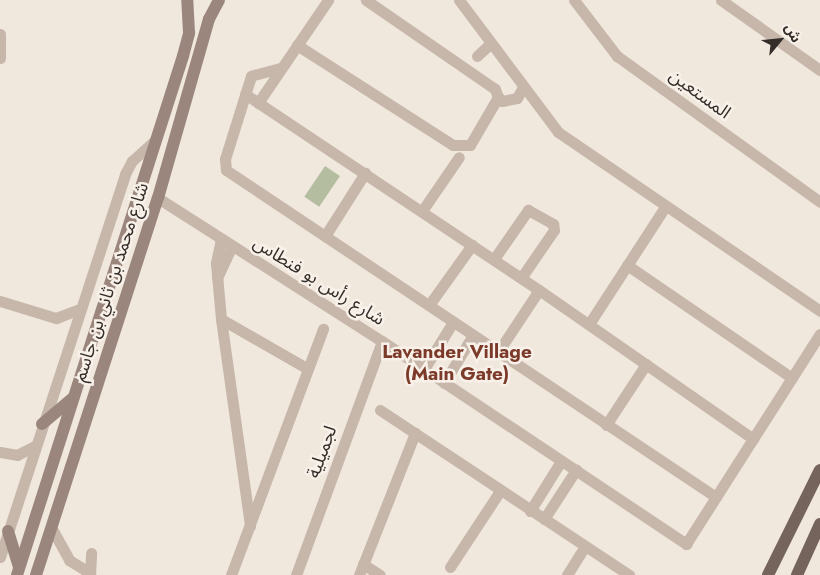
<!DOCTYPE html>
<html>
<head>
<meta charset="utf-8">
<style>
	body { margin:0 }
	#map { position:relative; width:820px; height:575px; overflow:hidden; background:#f0e7dd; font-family:Jost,"Noto Sans Arabic",sans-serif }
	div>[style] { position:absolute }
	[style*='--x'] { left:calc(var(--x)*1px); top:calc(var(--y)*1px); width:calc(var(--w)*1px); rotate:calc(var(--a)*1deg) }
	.green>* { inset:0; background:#b4bd9f; transform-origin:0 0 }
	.minor>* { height:11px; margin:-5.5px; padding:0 5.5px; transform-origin:5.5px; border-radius:5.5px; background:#c7b7aa }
	.secondary>* { height:12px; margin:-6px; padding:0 6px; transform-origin:6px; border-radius:6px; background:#9a867c }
	.primary>* { height:12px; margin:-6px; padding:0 6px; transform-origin:6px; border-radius:6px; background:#75645c }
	span { translate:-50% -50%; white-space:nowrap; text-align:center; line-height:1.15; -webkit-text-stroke:5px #f8f1e9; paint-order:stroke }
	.street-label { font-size:18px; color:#352d29 }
	.neighbourhood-label { font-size:19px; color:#7c3b2a; font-weight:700 }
	.north { position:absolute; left:755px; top:15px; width:50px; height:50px; -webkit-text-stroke:4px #f8f1e9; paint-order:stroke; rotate:62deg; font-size:14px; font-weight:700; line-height:20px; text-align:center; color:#352d29 }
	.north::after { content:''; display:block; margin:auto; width:18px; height:22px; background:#352d29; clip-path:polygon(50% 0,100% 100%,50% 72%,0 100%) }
</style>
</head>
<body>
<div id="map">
	<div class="green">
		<i style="left:325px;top:166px;width:18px;height:37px;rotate:34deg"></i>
	</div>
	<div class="minor">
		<i style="--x:459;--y:0;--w:165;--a:53.1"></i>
		<i style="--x:558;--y:132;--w:317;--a:34.3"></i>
		<i style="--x:574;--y:0;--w:71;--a:52.5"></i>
		<i style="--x:617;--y:56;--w:250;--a:35.7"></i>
		<i style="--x:721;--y:0;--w:121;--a:35.3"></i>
		<i style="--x:0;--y:34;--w:24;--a:90"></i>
		<i style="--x:297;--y:45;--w:185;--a:32.7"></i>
		<i style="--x:453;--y:145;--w:17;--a:0"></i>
		<i style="--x:470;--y:145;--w:56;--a:-59.7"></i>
		<i style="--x:498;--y:97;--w:9;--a:-111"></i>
		<i style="--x:495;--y:89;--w:157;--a:-145.4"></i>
		<i style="--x:477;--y:56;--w:19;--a:-43"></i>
		<i style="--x:280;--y:68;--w:30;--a:165"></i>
		<i style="--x:251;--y:76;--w:87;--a:107.4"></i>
		<i style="--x:225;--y:159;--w:11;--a:85"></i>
		<i style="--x:226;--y:170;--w:589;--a:33.72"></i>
		<i style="--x:245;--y:94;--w:353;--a:33.7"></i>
		<i style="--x:539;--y:290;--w:261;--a:34.8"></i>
		<i style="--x:497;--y:99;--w:5;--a:22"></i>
		<i style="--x:502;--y:101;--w:15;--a:-11"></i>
		<i style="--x:517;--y:98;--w:13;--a:-61"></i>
		<i style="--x:258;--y:103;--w:125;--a:-55.8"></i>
		<i style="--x:158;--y:198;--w:266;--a:32.6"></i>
		<i style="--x:382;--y:341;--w:366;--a:33.7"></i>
		<i style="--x:686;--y:544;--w:249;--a:-57.5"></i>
		<i style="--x:422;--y:211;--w:65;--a:-55.6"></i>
		<i style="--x:325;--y:236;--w:75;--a:-57.6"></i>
		<i style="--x:221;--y:239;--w:25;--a:102"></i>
		<i style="--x:216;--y:263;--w:56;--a:84.9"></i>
		<i style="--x:221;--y:319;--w:209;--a:82"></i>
		<i style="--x:494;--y:259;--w:60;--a:-55.2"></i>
		<i style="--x:528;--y:210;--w:29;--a:29"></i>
		<i style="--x:553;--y:224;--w:6;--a:81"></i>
		<i style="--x:554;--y:230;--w:58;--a:124.5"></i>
		<i style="--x:627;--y:265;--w:200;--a:34.4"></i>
		<i style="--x:217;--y:278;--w:35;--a:-65"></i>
		<i style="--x:0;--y:301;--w:59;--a:16.9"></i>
		<i style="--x:56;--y:318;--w:25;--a:-21"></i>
		<i style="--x:429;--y:305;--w:74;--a:-54.4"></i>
		<i style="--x:221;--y:319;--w:100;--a:29.9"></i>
		<i style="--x:589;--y:324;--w:140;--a:-57"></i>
		<i style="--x:498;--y:352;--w:74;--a:-56.5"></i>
		<i style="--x:424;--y:369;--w:55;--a:-58.3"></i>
		<i style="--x:444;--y:383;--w:56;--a:-58.9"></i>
		<i style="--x:380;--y:410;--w:299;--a:33.5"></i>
		<i style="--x:606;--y:425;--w:73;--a:-56.7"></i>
		<i style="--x:0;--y:452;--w:17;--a:10"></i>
		<i style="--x:17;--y:455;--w:20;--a:-27"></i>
		<i style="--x:530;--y:511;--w:59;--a:-58.2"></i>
		<i style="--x:544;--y:519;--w:59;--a:-56.9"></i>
		<i style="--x:51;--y:527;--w:38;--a:61"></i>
		<i style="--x:69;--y:560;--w:25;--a:32"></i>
		<i style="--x:0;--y:557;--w:403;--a:-71.9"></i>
		<i style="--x:125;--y:174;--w:15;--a:-62"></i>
		<i style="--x:132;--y:161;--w:31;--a:-42"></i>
		<i style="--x:363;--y:564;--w:20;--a:33"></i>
		<i style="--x:450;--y:567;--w:91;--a:-56.7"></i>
		<i style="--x:90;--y:575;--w:22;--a:-87"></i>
		<i style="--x:231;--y:575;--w:263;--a:-69.5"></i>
		<i style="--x:296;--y:575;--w:249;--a:-69.8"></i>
		<i style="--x:359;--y:575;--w:153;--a:-68.5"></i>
		<i style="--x:567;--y:575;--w:34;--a:-58"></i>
	</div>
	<div class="secondary">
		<i style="--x:42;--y:424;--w:39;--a:-40"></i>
		<i style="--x:8;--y:531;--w:37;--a:73"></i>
		<i style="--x:17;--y:575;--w:545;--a:-72.26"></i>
		<i style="--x:183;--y:56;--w:24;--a:-75"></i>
		<i style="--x:189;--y:33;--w:33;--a:-93"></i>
		<i style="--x:36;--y:575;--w:396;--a:-72.1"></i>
		<i style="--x:158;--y:198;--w:186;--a:-74.1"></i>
		<i style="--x:209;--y:19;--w:21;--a:-62"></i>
	</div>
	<div class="primary">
		<i style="--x:768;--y:575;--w:117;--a:-63.7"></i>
		<i style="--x:797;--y:575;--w:56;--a:-65.7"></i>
	</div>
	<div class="street-label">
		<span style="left:700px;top:94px;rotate:36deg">المستعين</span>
		<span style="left:319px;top:281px;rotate:32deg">شارع رأس بو فنطاس</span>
		<span style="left:111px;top:282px;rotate:-72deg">شارع محمد بن ثاني بن جاسم</span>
		<span style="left:322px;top:452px;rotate:-70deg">لجميلية</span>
	</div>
	<div class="neighbourhood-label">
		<span style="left:457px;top:363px">Lavander Village<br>(Main Gate)</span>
	</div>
	<div class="north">ش</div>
</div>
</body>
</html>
